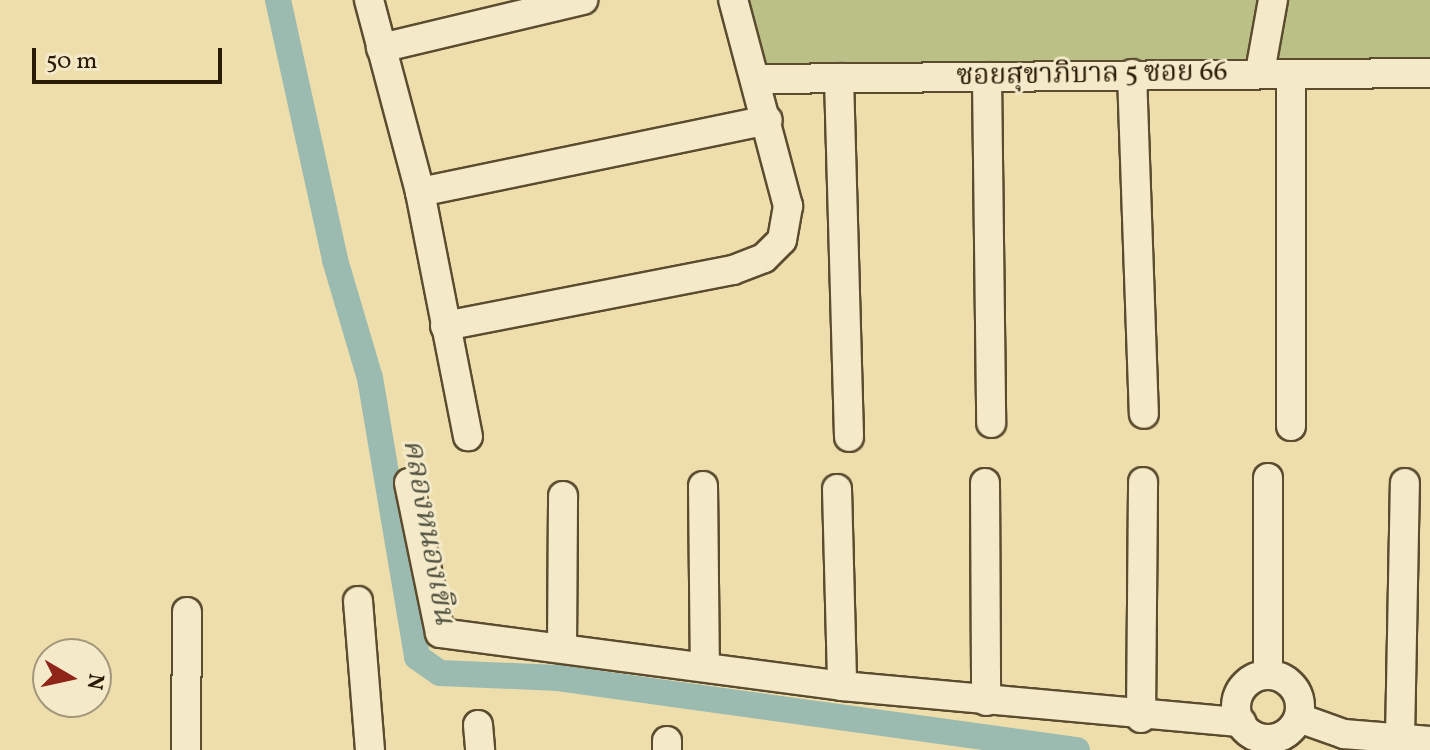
<!DOCTYPE html>
<html>
<head>
<meta charset="utf-8">
<style>
	body { margin:0 }
	#map { position:relative; width:1430px; height:750px; overflow:hidden; background:#eedeac; font-family:Vollkorn,"Noto Serif Thai",serif }
	div>[style] { position:absolute }
	[style*='--x'] { left:calc(var(--x)*1px); top:calc(var(--y)*1px); width:calc(var(--w)*1px); rotate:calc(var(--a)*1deg) }
	.green>* { inset:0; background:#bbc087; transform-origin:0 0 }
	.canal>* { height:26px; margin:-13px; padding:0 13px; transform-origin:13px; border-radius:13px; background:#9bbbb1 }
	.roads { filter:drop-shadow(2px 0 #5b4c30) drop-shadow(-2px 0 #5b4c30) drop-shadow(0 2px #5b4c30) drop-shadow(0 -2px #5b4c30) }
	.minor>* { height:28px; margin:-14px; padding:0 14px; transform-origin:14px; border-radius:14px; background:#f4eac9 }
	.minor>.ring { margin:-14px; padding:0; box-sizing:content-box; background:none; border:28px solid #f4eac9; border-radius:50% }
	span { translate:-50% -50%; white-space:nowrap; text-align:center; line-height:1.15; -webkit-text-stroke:6px #f4eac9; paint-order:stroke }
	.street-label { font-size:28px; color:#2a1b06 }
	.water-label { font-size:30px; color:#525342; font-style:italic }
	.north { position:absolute; left:32px; top:638px; width:80px; height:80px; box-sizing:border-box; background:#f4eac9; border:2px solid #a3977b; border-radius:50%; rotate:99deg; font-size:22px; font-weight:700; line-height:32px; text-align:center; color:#2a1b06 }
	.north::after { content:''; display:block; margin:auto; width:28px; height:36px; background:#8f2418; clip-path:polygon(50% 0,100% 100%,50% 72%,0 100%) }
	.scale { position:absolute; left:32px; top:48px; width:190px; height:36px; box-sizing:border-box; border:4px solid #2a1b06; border-top:0; padding-left:10px; font-size:24px; line-height:28px; white-space:nowrap; color:#2a1b06; -webkit-text-stroke:6px #f4eac9; paint-order:stroke }
</style>
</head>
<body>
<div id="map">
	<div class="green">
		<i style="left:741px;top:0;width:689px;height:75px"></i>
	</div>
	<div class="canal">
		<i style="--x:278;--y:0;--w:266;--a:77.6"></i>
		<i style="--x:335;--y:260;--w:123;--a:73.5"></i>
		<i style="--x:370;--y:378;--w:283;--a:80.4"></i>
		<i style="--x:417;--y:657;--w:28;--a:35"></i>
		<i style="--x:440;--y:673;--w:118;--a:2.4"></i>
		<i style="--x:558;--y:678;--w:524;--a:7.9"></i>
	</div>
	<div class="roads">
		<div class="minor">
			<i style="--x:369;--y:0;--w:199;--a:75.1"></i>
			<i style="--x:420;--y:192;--w:249;--a:78.9"></i>
			<i style="--x:381;--y:48;--w:208;--a:-13.4"></i>
			<i style="--x:1260;--y:72;--w:73;--a:-79.8"></i>
			<i style="--x:1132;--y:74;--w:340;--a:88"></i>
			<i style="--x:987;--y:77;--w:346;--a:89.3"></i>
			<i style="--x:839;--y:78;--w:359;--a:88.4"></i>
			<i style="--x:755;--y:79;--w:675;--a:-0.51"></i>
			<i style="--x:420;--y:192;--w:355;--a:-11.7"></i>
			<i style="--x:445;--y:326;--w:293;--a:-11"></i>
			<i style="--x:733;--y:270;--w:33;--a:-21"></i>
			<i style="--x:764;--y:258;--w:25;--a:-45"></i>
			<i style="--x:782;--y:240;--w:35;--a:-80"></i>
			<i style="--x:788;--y:206;--w:213;--a:-104.9"></i>
			<i style="--x:1291;--y:426;--w:352;--a:-90"></i>
			<i style="--x:409;--y:483;--w:153;--a:78.3"></i>
			<i style="--x:440;--y:633;--w:405;--a:7.5"></i>
			<i style="--x:842;--y:686;--w:401;--a:5.2"></i>
			<i style="--x:985;--y:483;--w:218;--a:89.7"></i>
			<i style="--x:703;--y:486;--w:177;--a:89.4"></i>
			<i style="--x:837;--y:489;--w:197;--a:88.5"></i>
			<i style="--x:358;--y:601;--w:149;--a:85.4"></i>
			<i style="--x:562;--y:647;--w:151;--a:-89.6"></i>
			<i style="--x:1268;--y:674;--w:196;--a:-90"></i>
			<i class="ring" style="left:1236px;top:675px;width:36px;height:36px"></i>
			<i style="--x:1141;--y:718;--w:236;--a:-89.5"></i>
			<i style="--x:1299;--y:718;--w:48;--a:19.6"></i>
			<i style="--x:1344;--y:734;--w:86;--a:4.7"></i>
			<i style="--x:478;--y:725;--w:25;--a:85"></i>
			<i style="--x:1400;--y:739;--w:256;--a:-88.9"></i>
			<i style="--x:667;--y:741;--w:9;--a:90"></i>
			<i style="--x:186;--y:750;--w:138;--a:-89.6"></i>
		</div>
	</div>
	<div class="street-label">
		<span style="left:1092px;top:75px;rotate:-1deg">ซอยสุขาภิบาล 5 ซอย 66</span>
	</div>
	<div class="water-label">
		<span style="left:428px;top:532px;rotate:80deg">คลองหนองเขิน</span>
	</div>
	<div class="north">N</div>
	<div class="scale">50 m</div>
</div>
</body>
</html>
